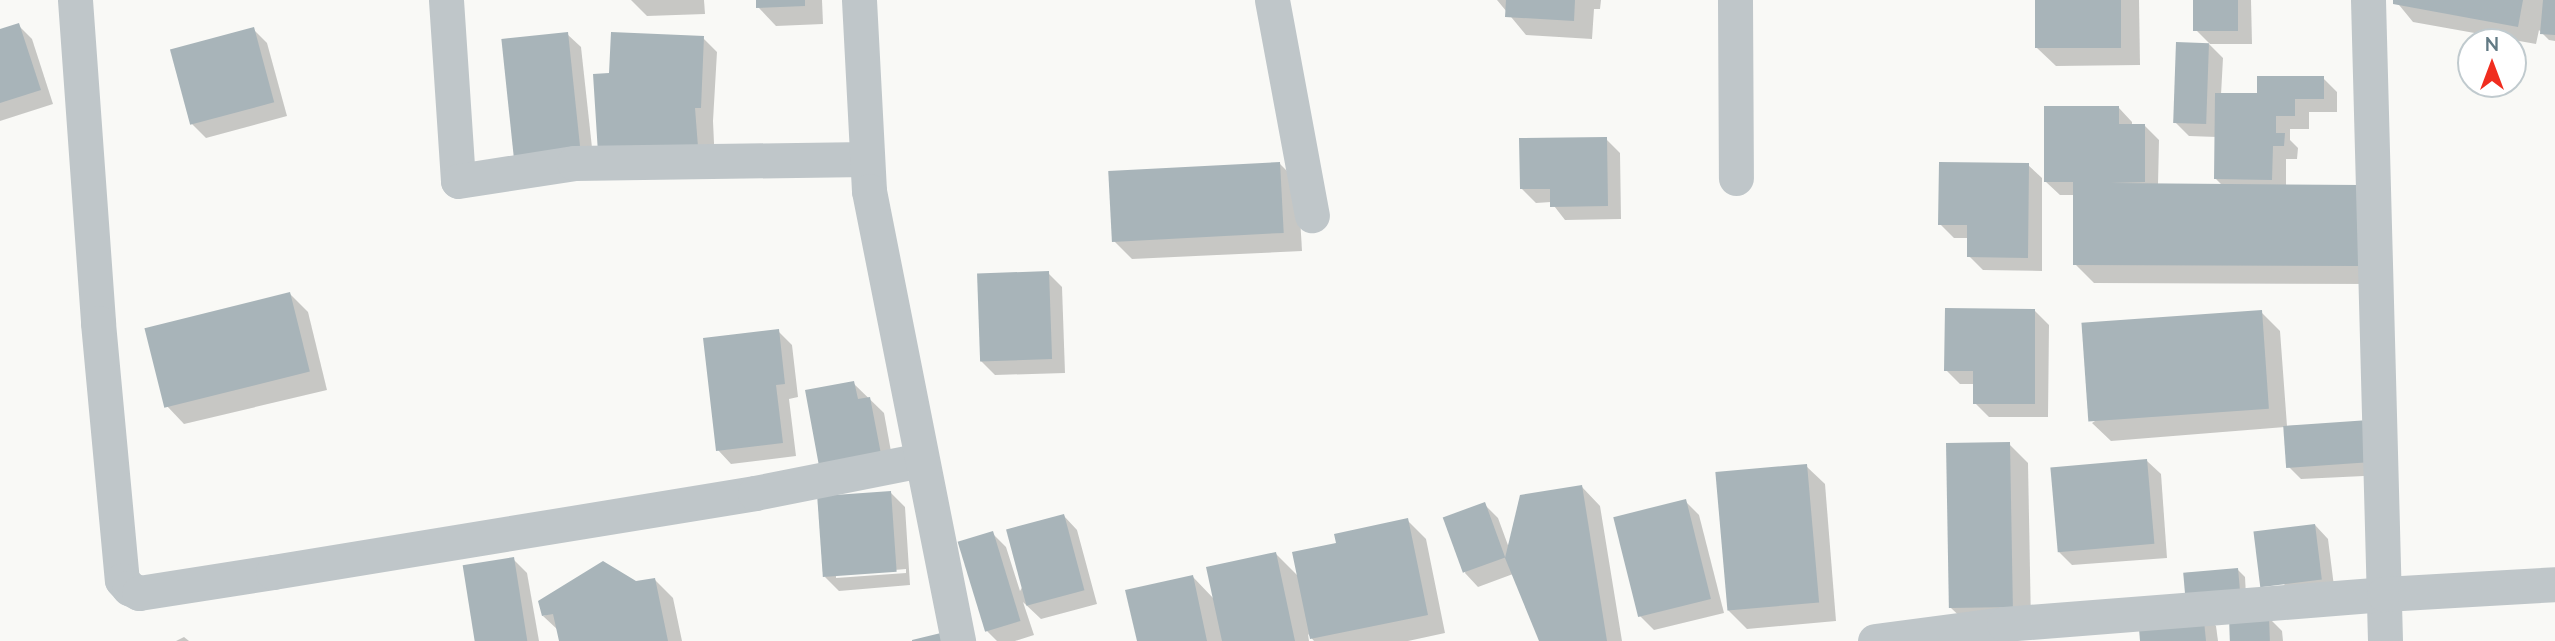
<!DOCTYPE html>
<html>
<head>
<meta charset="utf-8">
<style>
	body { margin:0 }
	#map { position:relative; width:2555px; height:641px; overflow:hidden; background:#f9f9f6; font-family:Mulish,sans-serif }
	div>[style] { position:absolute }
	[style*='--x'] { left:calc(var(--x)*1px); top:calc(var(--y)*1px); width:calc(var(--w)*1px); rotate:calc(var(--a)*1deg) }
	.shadow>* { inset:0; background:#0003 }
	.building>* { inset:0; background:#a8b4b9; transform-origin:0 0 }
	.street>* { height:35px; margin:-17.5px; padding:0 17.5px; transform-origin:17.5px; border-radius:17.5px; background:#bfc6c9 }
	span { translate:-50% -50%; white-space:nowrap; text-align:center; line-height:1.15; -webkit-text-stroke:7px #fff; paint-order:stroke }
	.north { position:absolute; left:2457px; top:28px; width:70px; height:70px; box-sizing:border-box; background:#fff; border:2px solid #c0cace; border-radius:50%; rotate:0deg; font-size:19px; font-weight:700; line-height:28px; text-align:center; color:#627a84 }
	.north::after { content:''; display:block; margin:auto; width:24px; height:32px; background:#f02d1f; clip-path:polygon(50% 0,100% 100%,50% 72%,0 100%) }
</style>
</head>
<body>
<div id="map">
	<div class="shadow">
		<i style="clip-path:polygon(631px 0,704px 0,705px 14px,647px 16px)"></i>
		<i style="clip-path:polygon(757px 0,822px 0,823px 24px,776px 26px,758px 7px)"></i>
		<i style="clip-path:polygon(1497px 0,1601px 0,1600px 9px,1594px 9px,1592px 39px,1526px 35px)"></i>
		<i style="clip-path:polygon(2036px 0,2139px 0,2140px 65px,2056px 66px,2037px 48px)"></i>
		<i style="clip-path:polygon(2195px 0,2251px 0,2252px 44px,2210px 44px,2196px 30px)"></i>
		<i style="clip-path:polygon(2395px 0,2555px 0,2555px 41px,2549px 40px,2539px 30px,2536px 44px,2413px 22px)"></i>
		<i style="clip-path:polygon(18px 25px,32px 39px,53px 104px,0 121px,0 31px)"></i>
		<i style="clip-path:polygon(253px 29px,267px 43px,287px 116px,206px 138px,192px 124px)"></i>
		<i style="clip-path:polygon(567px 34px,581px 47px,594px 166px,503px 40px)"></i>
		<i style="clip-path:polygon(703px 38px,717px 52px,713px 121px,715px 165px,611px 75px)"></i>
		<i style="clip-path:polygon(2209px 44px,2223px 58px,2221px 95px,2259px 95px,2323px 78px,2337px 92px,2337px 112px,2309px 112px,2309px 129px,2290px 129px,2290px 140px,2298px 148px,2297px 159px,2286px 159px,2286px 186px,2378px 284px,2094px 283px,2075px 264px,2075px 195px,2060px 195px,2046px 182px,2119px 108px,2132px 122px,2132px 126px,2145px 126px,2159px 140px,2158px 185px,2223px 186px,2216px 179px,2217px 137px,2189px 136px,2175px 122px)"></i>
		<i style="clip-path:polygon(1606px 139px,1620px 153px,1621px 219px,1565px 220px,1551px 202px,1536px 203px,1522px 189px)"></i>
		<i style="clip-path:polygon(1280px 164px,1298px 182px,1302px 251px,1132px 259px,1114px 241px)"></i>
		<i style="clip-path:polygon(2028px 165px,2042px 178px,2042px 271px,1983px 270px,1969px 256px,1969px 238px,1954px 238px,1940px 224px)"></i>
		<i style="clip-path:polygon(1048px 273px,1062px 287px,1065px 373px,995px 375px,981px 361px)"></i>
		<i style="clip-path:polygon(290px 294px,308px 312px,327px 390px,184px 424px,166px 405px)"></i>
		<i style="clip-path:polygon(2035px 311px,2049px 325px,2048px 417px,1989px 417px,1975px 403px,1975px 384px,1960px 384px,1946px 370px)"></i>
		<i style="clip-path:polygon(2261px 312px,2280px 331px,2287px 426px,2369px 422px,2385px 475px,2301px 479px,2287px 465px,2285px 427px,2111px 441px,2092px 423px)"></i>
		<i style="clip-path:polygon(778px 331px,792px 345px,798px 397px,789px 399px,796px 456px,731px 464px,718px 450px)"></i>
		<i style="clip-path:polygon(853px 383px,884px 413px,894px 468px,834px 479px)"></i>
		<i style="clip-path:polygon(2009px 444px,2028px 463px,2031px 625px,1970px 626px,1951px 608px)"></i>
		<i style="clip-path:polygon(2147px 461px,2161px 474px,2167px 558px,2072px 565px,2058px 551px)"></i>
		<i style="clip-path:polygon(1806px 466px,1825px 484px,1836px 621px,1747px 629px,1728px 610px)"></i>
		<i style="clip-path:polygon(1582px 487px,1600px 506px,1622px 641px,1540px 641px,1513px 574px,1478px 587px,1465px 573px,1484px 504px,1498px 518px,1509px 548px)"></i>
		<i style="clip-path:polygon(evenodd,891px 493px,905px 507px,910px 585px,839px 591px,825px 577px,891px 493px,906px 569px,906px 573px,836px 578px,836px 575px,906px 569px)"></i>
		<i style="clip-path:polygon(1685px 501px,1699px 515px,1724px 613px,1654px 630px,1640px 616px)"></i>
		<i style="clip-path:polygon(1064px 516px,1077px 530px,1097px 604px,1041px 619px,1023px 602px,1034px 635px,1015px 641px,997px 641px,987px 631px,992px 533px,1006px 547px,1020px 591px)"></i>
		<i style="clip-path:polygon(1407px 520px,1426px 539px,1445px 633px,1408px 641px,1314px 641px,1308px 634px,1309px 641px,1138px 641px,1193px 577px,1214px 599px,1276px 554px,1299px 577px,1338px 544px)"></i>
		<i style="clip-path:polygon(2315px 525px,2328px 539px,2335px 594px,2276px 601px)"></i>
		<i style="clip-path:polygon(513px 559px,527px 573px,539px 641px,478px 641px)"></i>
		<i style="clip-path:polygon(2238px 570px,2245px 577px,2246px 596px,2185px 573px)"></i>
		<i style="clip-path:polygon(654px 579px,673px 598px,682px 641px,561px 641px,559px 631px,543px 616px)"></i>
		<i style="clip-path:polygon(2202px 612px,2216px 626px,2218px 641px,2142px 641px)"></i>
		<i style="clip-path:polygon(2268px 617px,2282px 631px,2283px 641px,2232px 641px)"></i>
		<i style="clip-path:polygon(184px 637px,189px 641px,176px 641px)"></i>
	</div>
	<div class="building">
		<i style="clip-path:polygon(756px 0,805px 0,805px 6px,756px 8px)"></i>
		<i style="clip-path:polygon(1506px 0,1575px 0,1574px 21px,1505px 17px)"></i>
		<i style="left:2035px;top:0;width:86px;height:48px"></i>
		<i style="left:2193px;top:0;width:45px;height:31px"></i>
		<i style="clip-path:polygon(2393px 0,2523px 0,2518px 27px,2393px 4px)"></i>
		<i style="clip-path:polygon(2543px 0,2555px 0,2555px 35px,2540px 34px)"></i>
		<i style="clip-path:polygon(19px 23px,41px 90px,0 103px,0 29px)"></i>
		<i style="left:254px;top:27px;width:78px;height:87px;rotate:75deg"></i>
		<i style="left:568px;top:32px;width:122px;height:67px;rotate:84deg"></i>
		<i style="clip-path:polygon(611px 32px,704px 36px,701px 108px,695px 108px,698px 147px,598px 153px,593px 74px,609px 73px)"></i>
		<i style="left:2176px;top:42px;width:33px;height:81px;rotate:2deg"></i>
		<i style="clip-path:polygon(2257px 76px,2324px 76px,2324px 99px,2295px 99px,2295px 116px,2276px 116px,2276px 133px,2285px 133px,2284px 146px,2273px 146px,2272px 180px,2214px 179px,2215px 93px,2257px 93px)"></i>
		<i style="clip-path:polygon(2044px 106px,2119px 106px,2119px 124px,2145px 124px,2145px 182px,2110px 183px,2361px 185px,2360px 266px,2073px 265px,2073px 182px,2044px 182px)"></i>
		<i style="clip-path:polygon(1607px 137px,1608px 206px,1550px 207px,1550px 189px,1520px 189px,1519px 138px)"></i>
		<i style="left:1280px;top:162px;width:71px;height:172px;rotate:87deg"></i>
		<i style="clip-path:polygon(1939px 162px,2029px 163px,2028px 258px,1967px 257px,1967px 225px,1938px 225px)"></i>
		<i style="left:1049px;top:271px;width:88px;height:72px;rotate:88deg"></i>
		<i style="left:290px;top:292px;width:82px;height:150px;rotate:76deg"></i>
		<i style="clip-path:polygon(1945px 308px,2035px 309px,2035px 404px,1973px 404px,1973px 371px,1944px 371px)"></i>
		<i style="left:2262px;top:310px;width:99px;height:181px;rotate:86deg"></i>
		<i style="clip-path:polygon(779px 329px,785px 384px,776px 385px,783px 443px,716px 451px,703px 338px)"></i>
		<i style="clip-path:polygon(854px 381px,858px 399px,870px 397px,881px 454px,819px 466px,805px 390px)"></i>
		<i style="left:2369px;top:420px;width:42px;height:86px;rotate:86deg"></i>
		<i style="left:2010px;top:442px;width:165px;height:64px;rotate:89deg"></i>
		<i style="left:2147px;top:459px;width:85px;height:97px;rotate:85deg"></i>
		<i style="left:1807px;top:464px;width:139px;height:92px;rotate:85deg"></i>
		<i style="clip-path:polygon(1582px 485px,1607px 641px,1539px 641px,1505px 558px,1520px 495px)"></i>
		<i style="left:891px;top:491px;width:81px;height:74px;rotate:86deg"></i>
		<i style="left:1686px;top:499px;width:103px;height:75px;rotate:76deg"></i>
		<i style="left:1485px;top:502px;width:59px;height:45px;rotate:70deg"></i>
		<i style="left:1064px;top:514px;width:79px;height:60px;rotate:75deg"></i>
		<i style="clip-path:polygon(1408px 518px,1428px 615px,1310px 639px,1292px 552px,1336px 543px,1334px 534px)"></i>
		<i style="left:2315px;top:524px;width:56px;height:62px;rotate:83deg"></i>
		<i style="left:993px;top:531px;width:94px;height:37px;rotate:73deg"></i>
		<i style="clip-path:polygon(1276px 552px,1295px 641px,1222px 641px,1206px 567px)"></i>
		<i style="left:514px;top:557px;width:85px;height:52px;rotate:81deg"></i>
		<i style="clip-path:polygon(603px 561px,636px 581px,655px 578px,668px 641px,559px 641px,553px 614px,542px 616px,538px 601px)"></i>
		<i style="left:2238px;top:568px;width:22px;height:55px;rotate:85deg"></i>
		<i style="clip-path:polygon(1193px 575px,1207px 641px,1137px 641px,1125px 590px)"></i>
		<i style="clip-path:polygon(2203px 611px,2206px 641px,2140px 641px,2138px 616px)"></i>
		<i style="left:2269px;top:616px;width:25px;height:40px;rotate:88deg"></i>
		<i style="clip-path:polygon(945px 632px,948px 641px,912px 641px,912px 640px)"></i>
	</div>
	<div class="street">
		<i style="--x:75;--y:0;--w:324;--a:85.9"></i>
		<i style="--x:98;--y:323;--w:258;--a:84.7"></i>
		<i style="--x:122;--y:580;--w:11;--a:49"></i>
		<i style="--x:129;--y:588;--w:11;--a:27"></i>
		<i style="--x:139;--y:593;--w:136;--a:-8.9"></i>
		<i style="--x:273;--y:572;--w:488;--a:-9.3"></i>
		<i style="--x:755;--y:493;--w:169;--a:-11.2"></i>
		<i style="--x:446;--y:0;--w:181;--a:86.2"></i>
		<i style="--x:458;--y:181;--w:117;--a:-8.8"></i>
		<i style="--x:574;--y:163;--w:293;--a:-0.8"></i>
		<i style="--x:859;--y:0;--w:191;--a:87"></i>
		<i style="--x:869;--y:191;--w:459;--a:78.8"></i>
		<i style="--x:1272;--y:0;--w:219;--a:79.5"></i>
		<i style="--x:1735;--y:0;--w:178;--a:89.7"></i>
		<i style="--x:2368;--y:0;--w:641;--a:88.48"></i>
		<i style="--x:1875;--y:641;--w:130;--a:-7.5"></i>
		<i style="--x:2004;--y:624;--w:381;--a:-4.5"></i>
		<i style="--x:2384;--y:594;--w:171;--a:-3.3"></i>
	</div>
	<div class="north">N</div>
</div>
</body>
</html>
